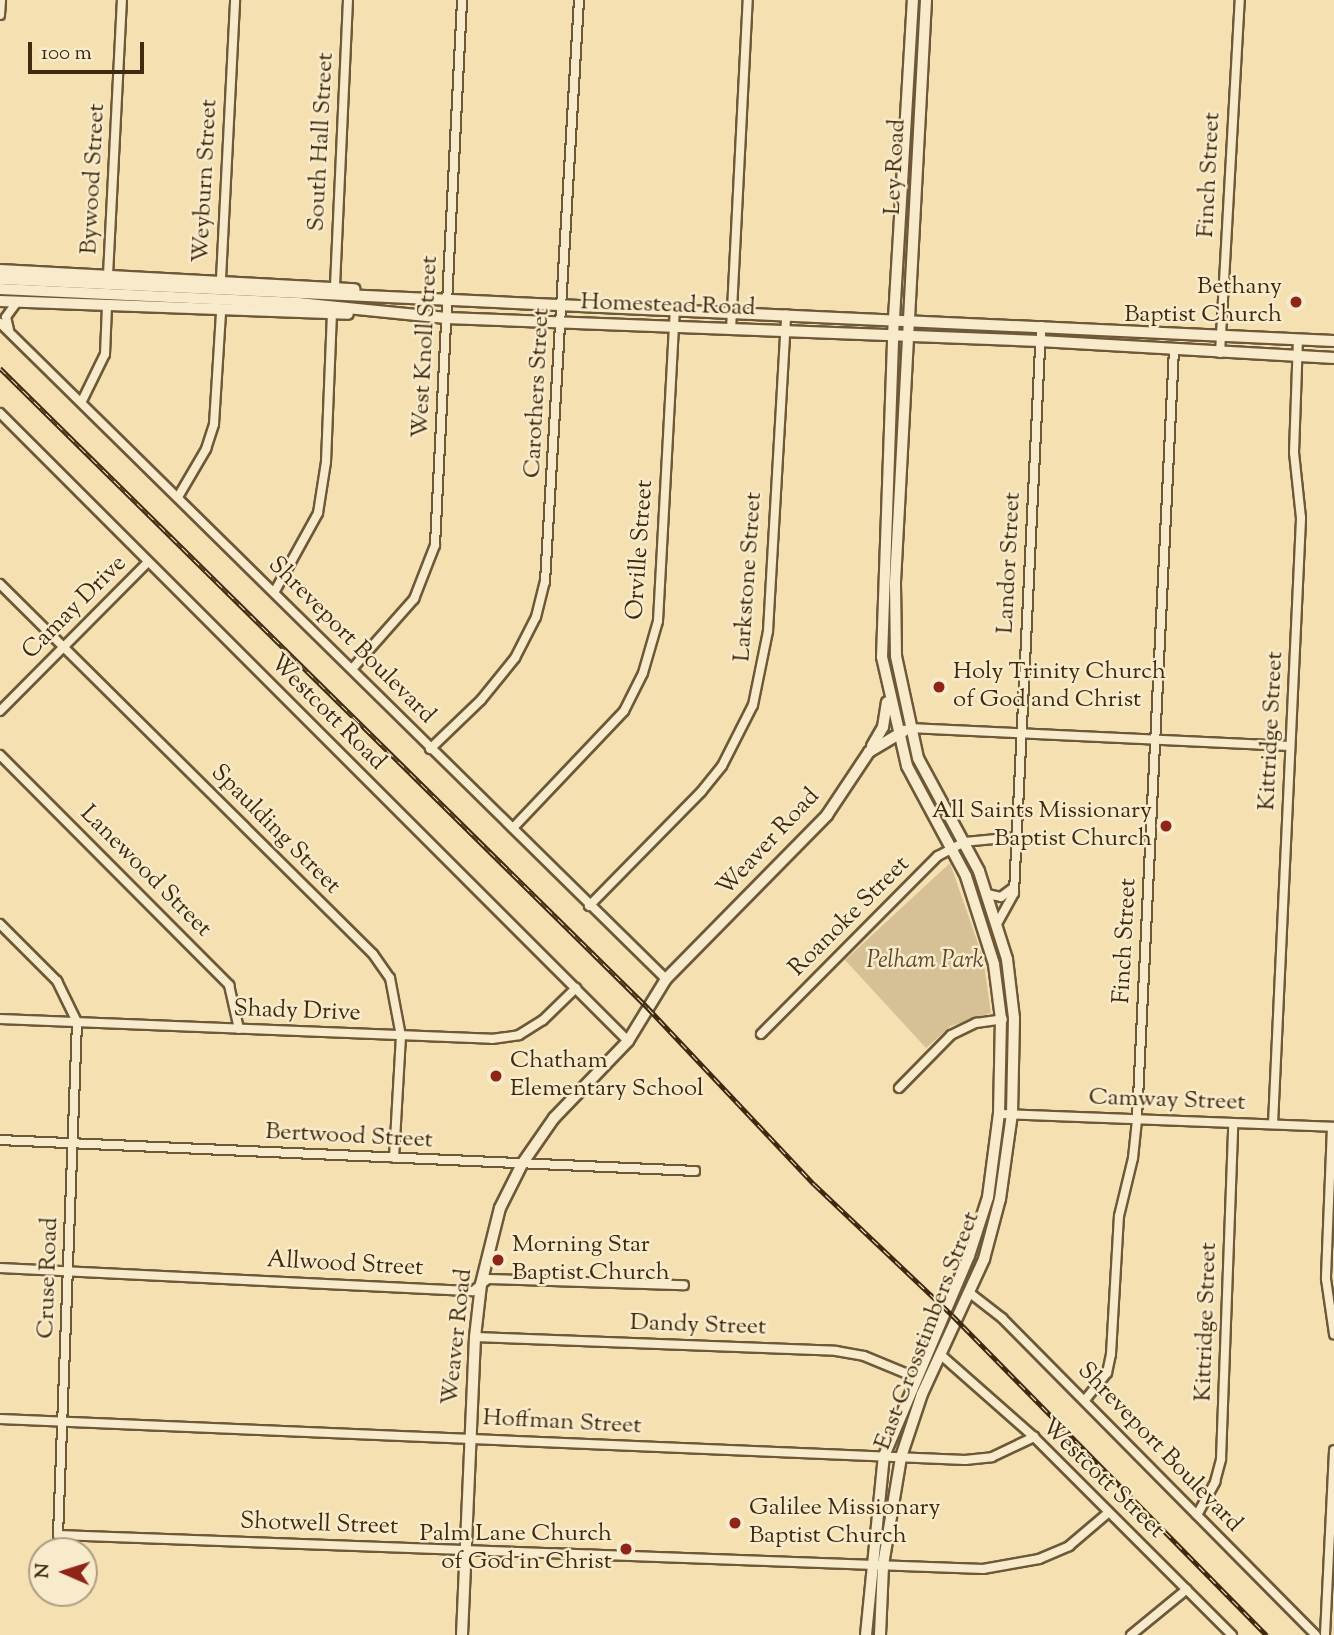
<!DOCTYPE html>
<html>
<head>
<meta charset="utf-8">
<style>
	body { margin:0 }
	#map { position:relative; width:1334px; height:1635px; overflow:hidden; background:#f4e0b1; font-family:"Sorts Mill Goudy",serif }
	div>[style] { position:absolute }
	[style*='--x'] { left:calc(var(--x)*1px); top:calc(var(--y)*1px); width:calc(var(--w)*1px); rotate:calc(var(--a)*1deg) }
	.green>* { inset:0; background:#d5c195 }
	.roads { filter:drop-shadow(2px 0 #6d5838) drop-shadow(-2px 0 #6d5838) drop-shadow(0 2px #6d5838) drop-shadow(0 -2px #6d5838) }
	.street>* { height:8px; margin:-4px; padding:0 4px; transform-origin:4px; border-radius:4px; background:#f8ebcc }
	.secondary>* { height:10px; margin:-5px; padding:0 5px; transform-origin:5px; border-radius:5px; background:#f8ebcc }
	.rail>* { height:5px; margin-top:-2.5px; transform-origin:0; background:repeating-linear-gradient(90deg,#f8ebcc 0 8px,#402a0f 0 16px); box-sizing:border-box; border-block:2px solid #402a0f }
	.dots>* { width:19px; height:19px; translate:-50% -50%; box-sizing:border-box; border:4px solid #f8ebcc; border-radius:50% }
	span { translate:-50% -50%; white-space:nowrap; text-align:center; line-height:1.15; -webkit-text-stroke:5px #f8ebcc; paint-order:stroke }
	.street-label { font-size:24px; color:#402a0f }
	.poi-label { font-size:24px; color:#402a0f }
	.right { translate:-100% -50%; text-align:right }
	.left { translate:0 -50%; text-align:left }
	.park-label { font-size:24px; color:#5e482a; font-style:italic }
	.north { position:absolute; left:28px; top:1537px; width:70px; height:70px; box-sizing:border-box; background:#f8ebcc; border:2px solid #ae9e80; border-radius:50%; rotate:273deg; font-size:19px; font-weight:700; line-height:28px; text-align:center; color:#402a0f }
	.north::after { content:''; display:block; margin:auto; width:24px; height:32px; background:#8f2418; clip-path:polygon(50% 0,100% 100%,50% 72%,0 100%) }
	.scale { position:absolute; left:28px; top:42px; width:116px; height:32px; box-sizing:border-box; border:4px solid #402a0f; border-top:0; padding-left:9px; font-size:21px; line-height:24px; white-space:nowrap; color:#402a0f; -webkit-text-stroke:5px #f8ebcc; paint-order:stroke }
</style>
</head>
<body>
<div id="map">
	<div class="green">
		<i style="clip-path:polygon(950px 863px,983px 958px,991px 1013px,951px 1026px,926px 1048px,845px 960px)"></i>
	</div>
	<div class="roads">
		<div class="street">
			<i style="--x:0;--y:15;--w:15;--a:-86"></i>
			<i style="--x:108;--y:275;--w:275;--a:-87.1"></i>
			<i style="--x:221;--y:279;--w:279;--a:-87.1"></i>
			<i style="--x:335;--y:286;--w:286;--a:-87.4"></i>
			<i style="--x:0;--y:323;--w:935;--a:44.57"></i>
			<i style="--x:9;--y:330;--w:13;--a:-103"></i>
			<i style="--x:6;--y:317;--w:19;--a:-54"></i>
			<i style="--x:731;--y:330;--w:330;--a:-87.1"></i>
			<i style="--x:1220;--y:353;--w:354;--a:-86.8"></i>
			<i style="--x:82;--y:401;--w:52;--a:-63.9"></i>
			<i style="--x:105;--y:354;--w:48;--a:-87.6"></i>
			<i style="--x:0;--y:413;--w:888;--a:45"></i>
			<i style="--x:178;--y:497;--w:56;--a:-59.7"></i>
			<i style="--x:206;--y:449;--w:26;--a:-72"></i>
			<i style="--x:214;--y:424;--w:112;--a:-86.4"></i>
			<i style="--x:0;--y:584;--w:525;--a:44.77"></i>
			<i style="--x:373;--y:954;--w:29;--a:55"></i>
			<i style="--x:390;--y:978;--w:59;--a:79.3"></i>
			<i style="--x:401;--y:1036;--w:122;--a:93.3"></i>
			<i style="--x:275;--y:591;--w:89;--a:-61.1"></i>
			<i style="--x:318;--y:513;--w:52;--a:-81.1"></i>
			<i style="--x:326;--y:462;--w:148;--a:-87.7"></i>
			<i style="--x:352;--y:669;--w:94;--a:-48.5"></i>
			<i style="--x:414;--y:599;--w:58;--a:-68.7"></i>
			<i style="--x:435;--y:545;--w:546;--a:-87.16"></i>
			<i style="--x:0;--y:711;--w:210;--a:-45.2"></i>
			<i style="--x:909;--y:728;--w:381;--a:2.7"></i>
			<i style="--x:430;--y:749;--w:71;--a:-43.9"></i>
			<i style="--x:481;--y:700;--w:54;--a:-51"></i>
			<i style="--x:515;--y:658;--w:46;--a:-62.9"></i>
			<i style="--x:536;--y:617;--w:36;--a:-76"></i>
			<i style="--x:545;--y:582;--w:583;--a:-86.66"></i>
			<i style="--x:0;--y:755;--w:325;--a:45.1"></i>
			<i style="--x:229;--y:985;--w:45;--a:77.2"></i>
			<i style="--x:513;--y:828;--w:161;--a:-46.5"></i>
			<i style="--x:624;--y:711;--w:42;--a:-63.4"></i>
			<i style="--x:643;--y:673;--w:54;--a:-73.9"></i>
			<i style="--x:658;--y:621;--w:312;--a:-86.9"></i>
			<i style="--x:987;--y:894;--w:14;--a:12"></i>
			<i style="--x:1001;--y:897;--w:15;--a:-37"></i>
			<i style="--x:589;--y:906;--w:160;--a:-45.5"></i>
			<i style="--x:701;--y:792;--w:33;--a:-51"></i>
			<i style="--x:722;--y:766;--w:68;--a:-63.1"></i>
			<i style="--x:753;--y:705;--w:76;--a:-78.5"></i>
			<i style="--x:768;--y:631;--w:317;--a:-86.7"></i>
			<i style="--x:998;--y:922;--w:33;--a:-61"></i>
			<i style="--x:1014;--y:893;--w:568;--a:-87.27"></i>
			<i style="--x:0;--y:924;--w:81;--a:45"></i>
			<i style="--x:57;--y:981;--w:46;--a:64"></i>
			<i style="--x:77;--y:1022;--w:513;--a:92.12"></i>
			<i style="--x:58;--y:1535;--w:926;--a:2.11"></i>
			<i style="--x:983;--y:1569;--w:57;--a:-10.1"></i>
			<i style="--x:1039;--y:1559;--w:33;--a:-23"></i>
			<i style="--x:1069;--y:1546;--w:52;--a:-40.4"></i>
			<i style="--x:0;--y:1019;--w:492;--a:2.3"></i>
			<i style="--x:492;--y:1039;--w:27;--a:-8"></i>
			<i style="--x:519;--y:1035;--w:28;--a:-32"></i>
			<i style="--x:543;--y:1020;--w:46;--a:-44.1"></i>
			<i style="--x:761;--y:1034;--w:251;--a:-45.2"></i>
			<i style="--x:938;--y:856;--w:30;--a:-28"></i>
			<i style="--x:964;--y:842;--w:52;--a:-5.5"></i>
			<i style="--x:899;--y:1088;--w:74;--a:-45.5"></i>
			<i style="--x:951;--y:1035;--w:28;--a:-26"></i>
			<i style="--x:976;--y:1023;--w:27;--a:-8"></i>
			<i style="--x:999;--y:1114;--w:335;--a:2.2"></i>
			<i style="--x:1273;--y:1124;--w:607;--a:-87.35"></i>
			<i style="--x:1301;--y:518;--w:65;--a:-96.1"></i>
			<i style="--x:1294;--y:453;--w:113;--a:-88"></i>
			<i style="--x:1332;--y:1127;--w:152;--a:92.3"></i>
			<i style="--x:1326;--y:1279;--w:56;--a:81.7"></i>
			<i style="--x:0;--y:1140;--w:696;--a:2.55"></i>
			<i style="--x:0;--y:1268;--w:474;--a:2.8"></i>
			<i style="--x:473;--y:1291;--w:19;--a:-39"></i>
			<i style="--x:488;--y:1279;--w:196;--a:1.8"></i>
			<i style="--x:970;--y:1293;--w:41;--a:38"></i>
			<i style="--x:1002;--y:1318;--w:446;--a:45.3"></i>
			<i style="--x:475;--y:1337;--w:361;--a:2.2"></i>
			<i style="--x:836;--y:1351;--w:28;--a:10"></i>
			<i style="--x:864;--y:1356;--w:55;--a:22.4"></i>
			<i style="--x:941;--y:1355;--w:124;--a:41.4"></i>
			<i style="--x:1034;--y:1437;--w:280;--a:45"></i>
			<i style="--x:1085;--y:1400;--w:35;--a:-51"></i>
			<i style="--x:1107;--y:1373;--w:19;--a:-78"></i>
			<i style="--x:1111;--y:1354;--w:138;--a:-86.7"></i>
			<i style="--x:1119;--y:1216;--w:60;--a:-76.4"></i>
			<i style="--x:1133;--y:1158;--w:39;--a:-84"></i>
			<i style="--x:1137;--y:1119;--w:772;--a:-87.25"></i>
			<i style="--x:0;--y:1419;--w:966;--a:2.43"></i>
			<i style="--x:965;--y:1460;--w:27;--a:-6"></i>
			<i style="--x:992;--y:1457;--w:47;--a:-25.5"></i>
			<i style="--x:1197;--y:1515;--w:38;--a:-61"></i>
			<i style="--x:1215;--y:1482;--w:24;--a:-75"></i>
			<i style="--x:1221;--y:1459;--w:334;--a:-87.9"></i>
			<i style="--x:1131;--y:1635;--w:72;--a:-39.4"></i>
			<i style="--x:1325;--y:1635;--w:185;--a:-87.2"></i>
		</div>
		<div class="secondary">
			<i style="--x:0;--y:270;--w:355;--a:3.1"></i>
			<i style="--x:0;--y:279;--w:1335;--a:2.66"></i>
			<i style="--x:0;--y:289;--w:298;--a:2.7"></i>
			<i style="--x:298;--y:303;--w:149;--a:5.8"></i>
			<i style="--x:446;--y:318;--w:594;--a:2.22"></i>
			<i style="--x:1040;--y:341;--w:294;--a:3.3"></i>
			<i style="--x:0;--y:301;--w:348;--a:2.1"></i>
			<i style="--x:872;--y:746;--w:22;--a:-60"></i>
			<i style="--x:883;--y:727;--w:25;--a:-81"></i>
			<i style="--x:462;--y:1635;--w:298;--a:-87.5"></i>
			<i style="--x:475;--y:1337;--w:53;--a:-83.5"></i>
			<i style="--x:481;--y:1284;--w:78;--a:-76"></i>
			<i style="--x:500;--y:1208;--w:49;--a:-63.4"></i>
			<i style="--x:522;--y:1164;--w:56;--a:-55.2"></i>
			<i style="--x:554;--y:1118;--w:107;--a:-46.1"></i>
			<i style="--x:628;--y:1041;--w:73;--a:-58.5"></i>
			<i style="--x:666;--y:979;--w:230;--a:-45.5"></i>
			<i style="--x:827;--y:815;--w:76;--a:-56.3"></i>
			<i style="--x:869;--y:752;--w:41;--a:-31"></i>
			<i style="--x:866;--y:1635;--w:180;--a:-84.3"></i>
			<i style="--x:884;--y:1456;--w:217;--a:-67"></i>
			<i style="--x:969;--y:1256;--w:62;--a:-72.1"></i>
			<i style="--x:988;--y:1197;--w:84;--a:-82.5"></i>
			<i style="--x:999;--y:1114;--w:95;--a:-88.8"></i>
			<i style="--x:1001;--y:1019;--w:55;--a:-97.3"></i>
			<i style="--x:994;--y:964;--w:92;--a:-107.7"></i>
			<i style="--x:966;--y:876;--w:125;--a:-118.2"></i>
			<i style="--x:907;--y:766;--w:112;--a:-102.9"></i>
			<i style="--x:882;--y:657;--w:322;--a:-88"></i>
			<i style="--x:893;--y:335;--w:336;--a:-86.6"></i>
			<i style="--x:880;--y:1635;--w:70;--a:-87.5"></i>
			<i style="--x:883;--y:1565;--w:109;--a:-80.5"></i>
			<i style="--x:901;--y:1457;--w:66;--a:-71.6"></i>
			<i style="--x:922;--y:1394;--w:149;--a:-65.3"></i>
			<i style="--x:984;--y:1259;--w:62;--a:-75.1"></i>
			<i style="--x:1000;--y:1199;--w:86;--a:-82"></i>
			<i style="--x:1012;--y:1114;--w:96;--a:-88.8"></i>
			<i style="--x:1014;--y:1018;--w:59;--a:-96.8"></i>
			<i style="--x:1007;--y:959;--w:92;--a:-107.7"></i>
			<i style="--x:979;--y:871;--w:128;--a:-118.4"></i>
			<i style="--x:918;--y:758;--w:104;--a:-102.2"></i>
			<i style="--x:896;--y:656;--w:74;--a:-90.8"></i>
			<i style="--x:895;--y:582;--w:583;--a:-86.95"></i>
		</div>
	</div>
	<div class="rail">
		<i style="--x:0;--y:368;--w:911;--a:44.64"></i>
		<i style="--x:648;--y:1008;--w:242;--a:46.7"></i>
		<i style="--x:814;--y:1184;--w:190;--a:43.5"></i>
		<i style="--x:952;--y:1315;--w:449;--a:45.5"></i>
	</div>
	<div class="dots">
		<i style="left:1296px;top:302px;background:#8f2418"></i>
		<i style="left:939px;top:687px;background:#8f2418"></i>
		<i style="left:1166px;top:826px;background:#8f2418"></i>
		<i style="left:496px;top:1076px;background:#8f2418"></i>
		<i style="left:498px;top:1260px;background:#8f2418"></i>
		<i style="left:735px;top:1523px;background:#8f2418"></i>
		<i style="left:626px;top:1549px;background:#8f2418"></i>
	</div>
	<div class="street-label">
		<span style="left:322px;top:142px;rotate:-87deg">South Hall Street</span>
		<span style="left:896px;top:167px;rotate:-87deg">Ley Road</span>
		<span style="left:1210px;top:175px;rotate:-87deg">Finch Street</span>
		<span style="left:94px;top:179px;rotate:-87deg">Bywood Street</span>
		<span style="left:206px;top:181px;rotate:-87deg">Weyburn Street</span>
		<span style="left:668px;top:306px;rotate:2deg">Homestead Road</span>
		<span style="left:426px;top:347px;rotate:-87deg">West Knoll Street</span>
		<span style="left:538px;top:393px;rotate:-87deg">Carothers Street</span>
		<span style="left:641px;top:550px;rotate:-86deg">Orville Street</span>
		<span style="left:1010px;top:563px;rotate:-87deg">Landor Street</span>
		<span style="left:749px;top:577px;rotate:-86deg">Larkstone Street</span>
		<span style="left:75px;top:608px;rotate:-45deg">Camay Drive</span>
		<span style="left:351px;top:641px;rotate:45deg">Shreveport Boulevard</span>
		<span style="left:327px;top:713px;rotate:45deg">Westcott Road</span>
		<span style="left:1272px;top:731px;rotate:-87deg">Kittridge Street</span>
		<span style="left:275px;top:830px;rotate:45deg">Spaulding Street</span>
		<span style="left:769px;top:843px;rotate:-47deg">Weaver Road</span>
		<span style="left:145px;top:872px;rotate:45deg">Lanewood Street</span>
		<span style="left:850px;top:917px;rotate:-45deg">Roanoke Street</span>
		<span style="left:1126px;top:941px;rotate:-87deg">Finch Street</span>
		<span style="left:297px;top:1012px;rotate:2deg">Shady Drive</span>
		<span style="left:1167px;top:1101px;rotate:2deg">Camway Street</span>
		<span style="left:349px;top:1137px;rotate:3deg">Bertwood Street</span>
		<span style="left:345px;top:1265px;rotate:3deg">Allwood Street</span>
		<span style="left:49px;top:1278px;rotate:-88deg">Cruse Road</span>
		<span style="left:1207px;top:1322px;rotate:-88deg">Kittridge Street</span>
		<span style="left:698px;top:1326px;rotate:2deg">Dandy Street</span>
		<span style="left:928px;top:1331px;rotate:-69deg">East Crosstimbers Street</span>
		<span style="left:458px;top:1337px;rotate:-84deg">Weaver Road</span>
		<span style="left:562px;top:1423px;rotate:3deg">Hoffman Street</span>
		<span style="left:1159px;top:1448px;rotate:46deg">Shreveport Boulevard</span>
		<span style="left:1102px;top:1479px;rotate:44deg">Westcott Street</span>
		<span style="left:319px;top:1525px;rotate:2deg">Shotwell Street</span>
	</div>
	<div class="poi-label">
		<span class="right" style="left:1282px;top:302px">Bethany<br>Baptist Church</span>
		<span class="left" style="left:953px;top:687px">Holy Trinity Church<br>of God and Christ</span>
		<span class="right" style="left:1152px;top:826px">All Saints Missionary<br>Baptist Church</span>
		<span class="left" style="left:510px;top:1076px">Chatham<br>Elementary School</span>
		<span class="left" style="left:512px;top:1260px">Morning Star<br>Baptist Church</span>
		<span class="left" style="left:749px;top:1523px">Galilee Missionary<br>Baptist Church</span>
		<span class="right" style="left:612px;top:1549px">Palm Lane Church<br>of God in Christ</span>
	</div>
	<div class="park-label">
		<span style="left:925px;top:962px">Pelham Park</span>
	</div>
	<div class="north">N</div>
	<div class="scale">100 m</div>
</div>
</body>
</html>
